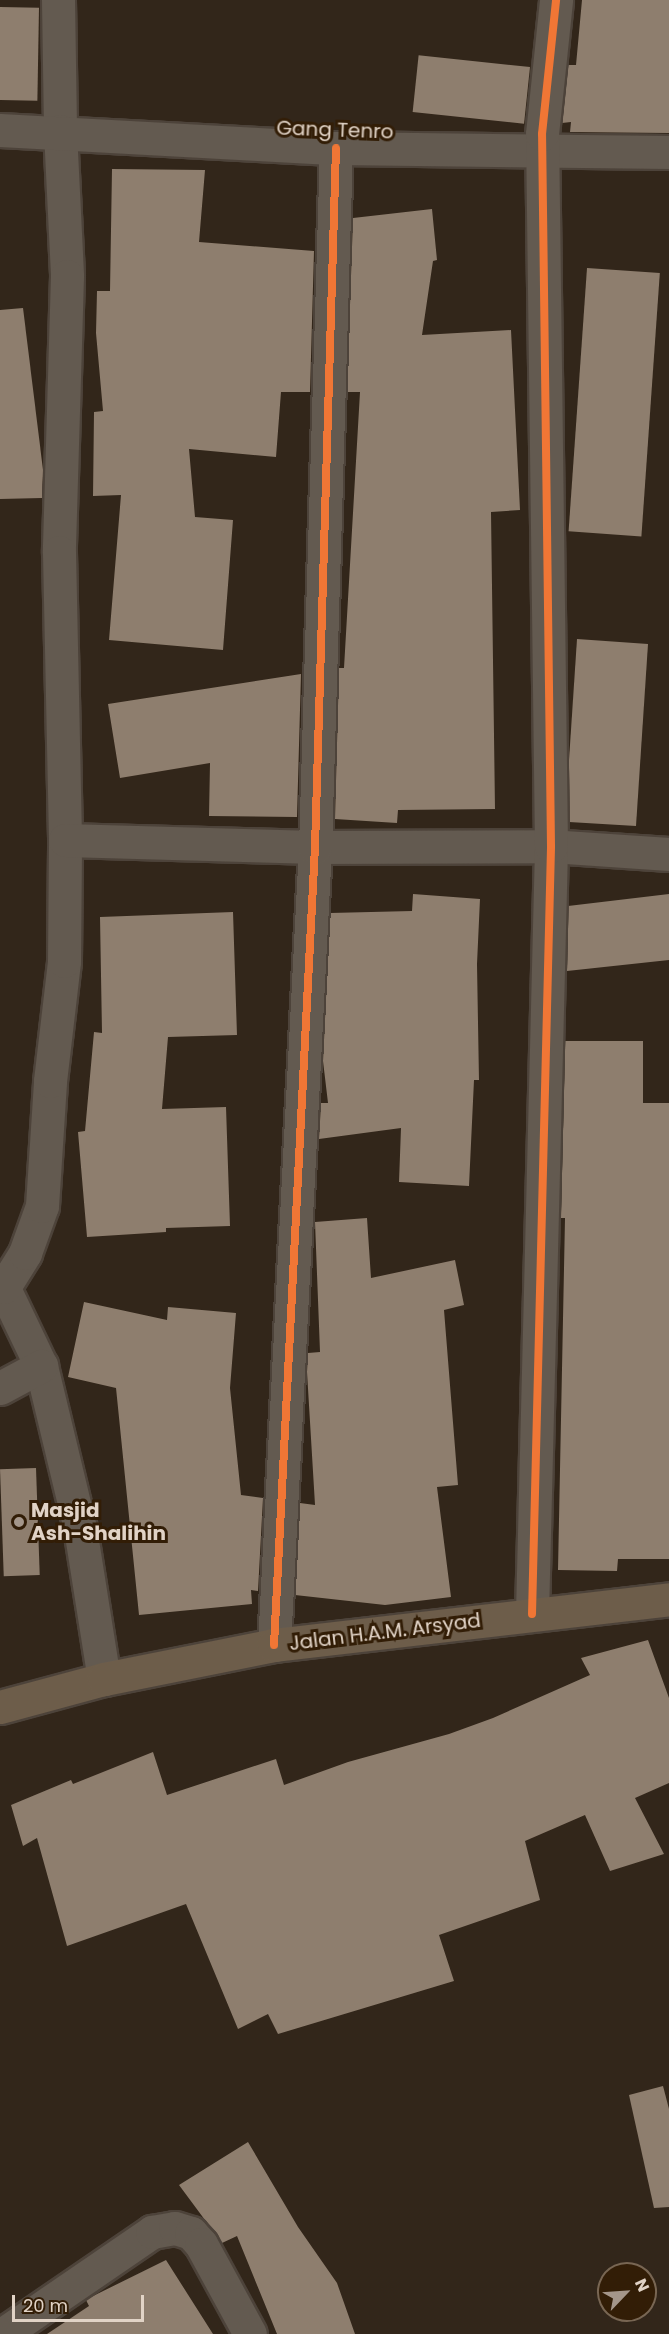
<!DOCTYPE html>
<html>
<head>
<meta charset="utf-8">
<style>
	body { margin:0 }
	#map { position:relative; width:669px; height:2334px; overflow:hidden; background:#32261a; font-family:Poppins,sans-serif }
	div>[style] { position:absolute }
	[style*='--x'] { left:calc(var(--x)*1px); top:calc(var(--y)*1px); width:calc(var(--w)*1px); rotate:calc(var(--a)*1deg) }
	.building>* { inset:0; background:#8e7e6e; transform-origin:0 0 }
	.roads { filter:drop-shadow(2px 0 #4d433a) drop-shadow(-2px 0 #4d433a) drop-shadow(0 2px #4d433a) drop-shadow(0 -2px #4d433a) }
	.street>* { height:33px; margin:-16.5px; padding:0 16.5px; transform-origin:16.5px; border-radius:16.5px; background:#635a50 }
	.highway>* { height:33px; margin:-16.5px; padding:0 16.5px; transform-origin:16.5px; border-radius:16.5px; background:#6d5d4a }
	.cycleway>* { height:8px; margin:-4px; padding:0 4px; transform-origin:4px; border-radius:4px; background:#f07635 }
	.dots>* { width:16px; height:16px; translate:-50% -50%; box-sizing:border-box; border:3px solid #321d06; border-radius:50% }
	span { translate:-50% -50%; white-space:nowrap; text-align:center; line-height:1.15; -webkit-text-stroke:6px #321d06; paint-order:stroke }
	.street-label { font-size:20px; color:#e1d3c6 }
	.poi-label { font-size:20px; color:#e1d3c6; font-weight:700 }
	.left { translate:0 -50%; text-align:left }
	.north { position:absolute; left:597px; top:2262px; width:60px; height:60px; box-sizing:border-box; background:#321d06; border:2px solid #786653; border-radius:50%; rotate:65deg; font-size:16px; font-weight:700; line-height:24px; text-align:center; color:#e1d3c6 }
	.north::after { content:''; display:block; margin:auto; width:21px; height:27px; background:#a4968a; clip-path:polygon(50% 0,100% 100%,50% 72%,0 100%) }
	.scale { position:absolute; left:12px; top:2295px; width:132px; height:27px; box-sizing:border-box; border:3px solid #e1d3c6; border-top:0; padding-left:8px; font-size:18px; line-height:21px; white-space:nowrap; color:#e1d3c6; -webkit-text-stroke:4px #321d06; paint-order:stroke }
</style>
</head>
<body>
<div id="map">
	<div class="building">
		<i style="clip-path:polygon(582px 0,669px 0,669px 133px,570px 132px,571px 122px,562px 123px,568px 65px,576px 65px)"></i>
		<i style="left:0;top:7px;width:39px;height:93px;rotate:1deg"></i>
		<i style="left:530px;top:67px;width:57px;height:112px;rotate:96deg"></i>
		<i style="clip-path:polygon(112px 169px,205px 170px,199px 242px,314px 251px,310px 392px,281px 392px,276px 457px,189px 449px,195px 517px,233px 520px,223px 650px,109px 640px,121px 495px,93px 496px,94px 412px,103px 411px,96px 333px,97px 291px,110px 291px)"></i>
		<i style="clip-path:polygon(432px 209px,437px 260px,433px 261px,422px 335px,511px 330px,520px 510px,491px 512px,495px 809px,398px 810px,397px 823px,335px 819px,339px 668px,344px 668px,360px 392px,347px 392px,353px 218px)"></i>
		<i style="left:587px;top:268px;width:73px;height:264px;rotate:4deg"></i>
		<i style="clip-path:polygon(23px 308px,43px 470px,42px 498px,0 499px,0 310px)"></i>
		<i style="clip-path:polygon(577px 639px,648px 644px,636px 826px,569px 822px,569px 760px)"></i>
		<i style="clip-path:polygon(301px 674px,297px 817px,209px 816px,210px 763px,120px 778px,108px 704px)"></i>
		<i style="clip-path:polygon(413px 894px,480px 899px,477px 964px,479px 1080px,474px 1080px,469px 1186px,399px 1182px,401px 1128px,319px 1139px,321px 1103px,328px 1103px,323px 1061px,330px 913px,412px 911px)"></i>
		<i style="clip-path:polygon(669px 894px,669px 960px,567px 971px,568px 906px)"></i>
		<i style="clip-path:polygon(233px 912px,237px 1035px,168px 1037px,162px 1109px,226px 1107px,230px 1226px,166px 1228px,166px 1232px,87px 1237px,78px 1132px,85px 1131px,94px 1032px,102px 1033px,100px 917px)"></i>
		<i style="clip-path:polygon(565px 1041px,643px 1041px,643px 1103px,669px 1103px,669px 1559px,618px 1559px,617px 1571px,558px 1570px,565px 1218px,561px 1218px)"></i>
		<i style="clip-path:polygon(367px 1218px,371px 1278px,455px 1260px,464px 1305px,444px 1310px,458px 1485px,437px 1487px,451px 1597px,385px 1605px,295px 1595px,300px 1503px,315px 1505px,307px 1372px,308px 1353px,320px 1352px,315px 1222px)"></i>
		<i style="clip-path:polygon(84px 1302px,167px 1320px,168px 1307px,236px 1313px,230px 1388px,241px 1495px,263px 1498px,258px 1591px,251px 1590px,252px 1604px,139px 1615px,116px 1388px,68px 1377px)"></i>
		<i style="left:36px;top:1468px;width:107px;height:36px;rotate:88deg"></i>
		<i style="clip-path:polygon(648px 1640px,669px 1698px,669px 1783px,635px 1798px,664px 1854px,610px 1871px,585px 1815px,525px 1841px,540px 1900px,439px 1935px,454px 1981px,278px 2034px,268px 2014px,238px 2029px,186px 1904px,67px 1946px,37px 1838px,23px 1846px,11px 1805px,71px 1780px,73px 1784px,153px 1752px,167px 1795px,276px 1759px,284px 1785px,348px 1762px,449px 1734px,493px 1718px,590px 1675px,581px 1658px)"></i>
		<i style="clip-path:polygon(663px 2086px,669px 2109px,669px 2207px,654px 2208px,629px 2095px)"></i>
		<i style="clip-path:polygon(248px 2142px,298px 2227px,337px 2283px,355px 2334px,277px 2334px,237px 2236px,222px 2243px,179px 2185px)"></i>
		<i style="clip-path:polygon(166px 2260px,213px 2334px,47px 2334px,89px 2306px,86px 2300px,89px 2298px)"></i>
	</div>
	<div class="roads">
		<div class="street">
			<i style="--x:58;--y:0;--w:131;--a:89.1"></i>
			<i style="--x:60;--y:131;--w:145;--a:87.2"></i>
			<i style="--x:67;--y:276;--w:276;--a:91.7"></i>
			<i style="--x:59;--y:552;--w:288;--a:88.8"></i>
			<i style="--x:0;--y:130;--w:336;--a:3.1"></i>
			<i style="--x:336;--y:148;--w:333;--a:0.7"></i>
			<i style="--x:0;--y:1280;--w:95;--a:64.5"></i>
			<i style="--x:41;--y:1366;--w:167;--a:76.5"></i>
			<i style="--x:80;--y:1528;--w:153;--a:81"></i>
			<i style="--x:4;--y:1287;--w:40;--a:-58"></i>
			<i style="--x:25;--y:1253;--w:50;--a:-70.1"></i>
			<i style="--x:42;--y:1206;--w:125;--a:-86.3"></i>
			<i style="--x:50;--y:1081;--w:121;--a:-83.3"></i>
			<i style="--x:64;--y:961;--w:121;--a:-89.5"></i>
			<i style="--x:65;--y:840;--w:250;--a:1.6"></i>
			<i style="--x:315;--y:847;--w:236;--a:-0.2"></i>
			<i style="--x:551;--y:846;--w:118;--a:3.9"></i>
			<i style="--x:0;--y:1388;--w:47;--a:-28.2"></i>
			<i style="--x:532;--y:1614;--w:768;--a:-88.58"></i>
			<i style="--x:551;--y:846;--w:712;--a:-90.72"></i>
			<i style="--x:542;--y:134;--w:135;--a:-84"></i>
			<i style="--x:274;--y:1645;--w:799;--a:-87.06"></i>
			<i style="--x:315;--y:847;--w:699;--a:-88.28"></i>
			<i style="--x:3;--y:2334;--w:181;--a:-34.4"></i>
			<i style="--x:152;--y:2232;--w:23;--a:-10"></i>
			<i style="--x:175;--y:2228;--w:17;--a:17"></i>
			<i style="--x:191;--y:2233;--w:15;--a:48"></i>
			<i style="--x:201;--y:2244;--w:102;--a:61.4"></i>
		</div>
		<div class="highway">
			<i style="--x:0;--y:1707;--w:108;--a:-15.1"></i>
			<i style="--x:104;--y:1679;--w:173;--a:-11.3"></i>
			<i style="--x:274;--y:1645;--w:398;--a:-6.6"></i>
		</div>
	</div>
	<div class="cycleway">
		<i style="--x:532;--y:1614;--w:768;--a:-88.58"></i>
		<i style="--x:551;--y:846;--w:712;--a:-90.72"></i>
		<i style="--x:542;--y:134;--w:135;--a:-84"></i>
		<i style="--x:274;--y:1645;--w:799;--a:-87.06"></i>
		<i style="--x:315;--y:847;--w:699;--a:-88.28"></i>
	</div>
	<div class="dots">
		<i style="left:19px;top:1522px;background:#a4968a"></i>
	</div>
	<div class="street-label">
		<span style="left:335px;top:130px;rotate:2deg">Gang Tenro</span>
		<span style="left:385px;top:1632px;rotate:-7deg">Jalan H.A.M. Arsyad</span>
	</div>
	<div class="poi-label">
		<span class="left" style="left:31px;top:1522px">Masjid<br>Ash-Shalihin</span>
	</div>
	<div class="north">N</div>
	<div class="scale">20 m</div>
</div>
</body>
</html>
